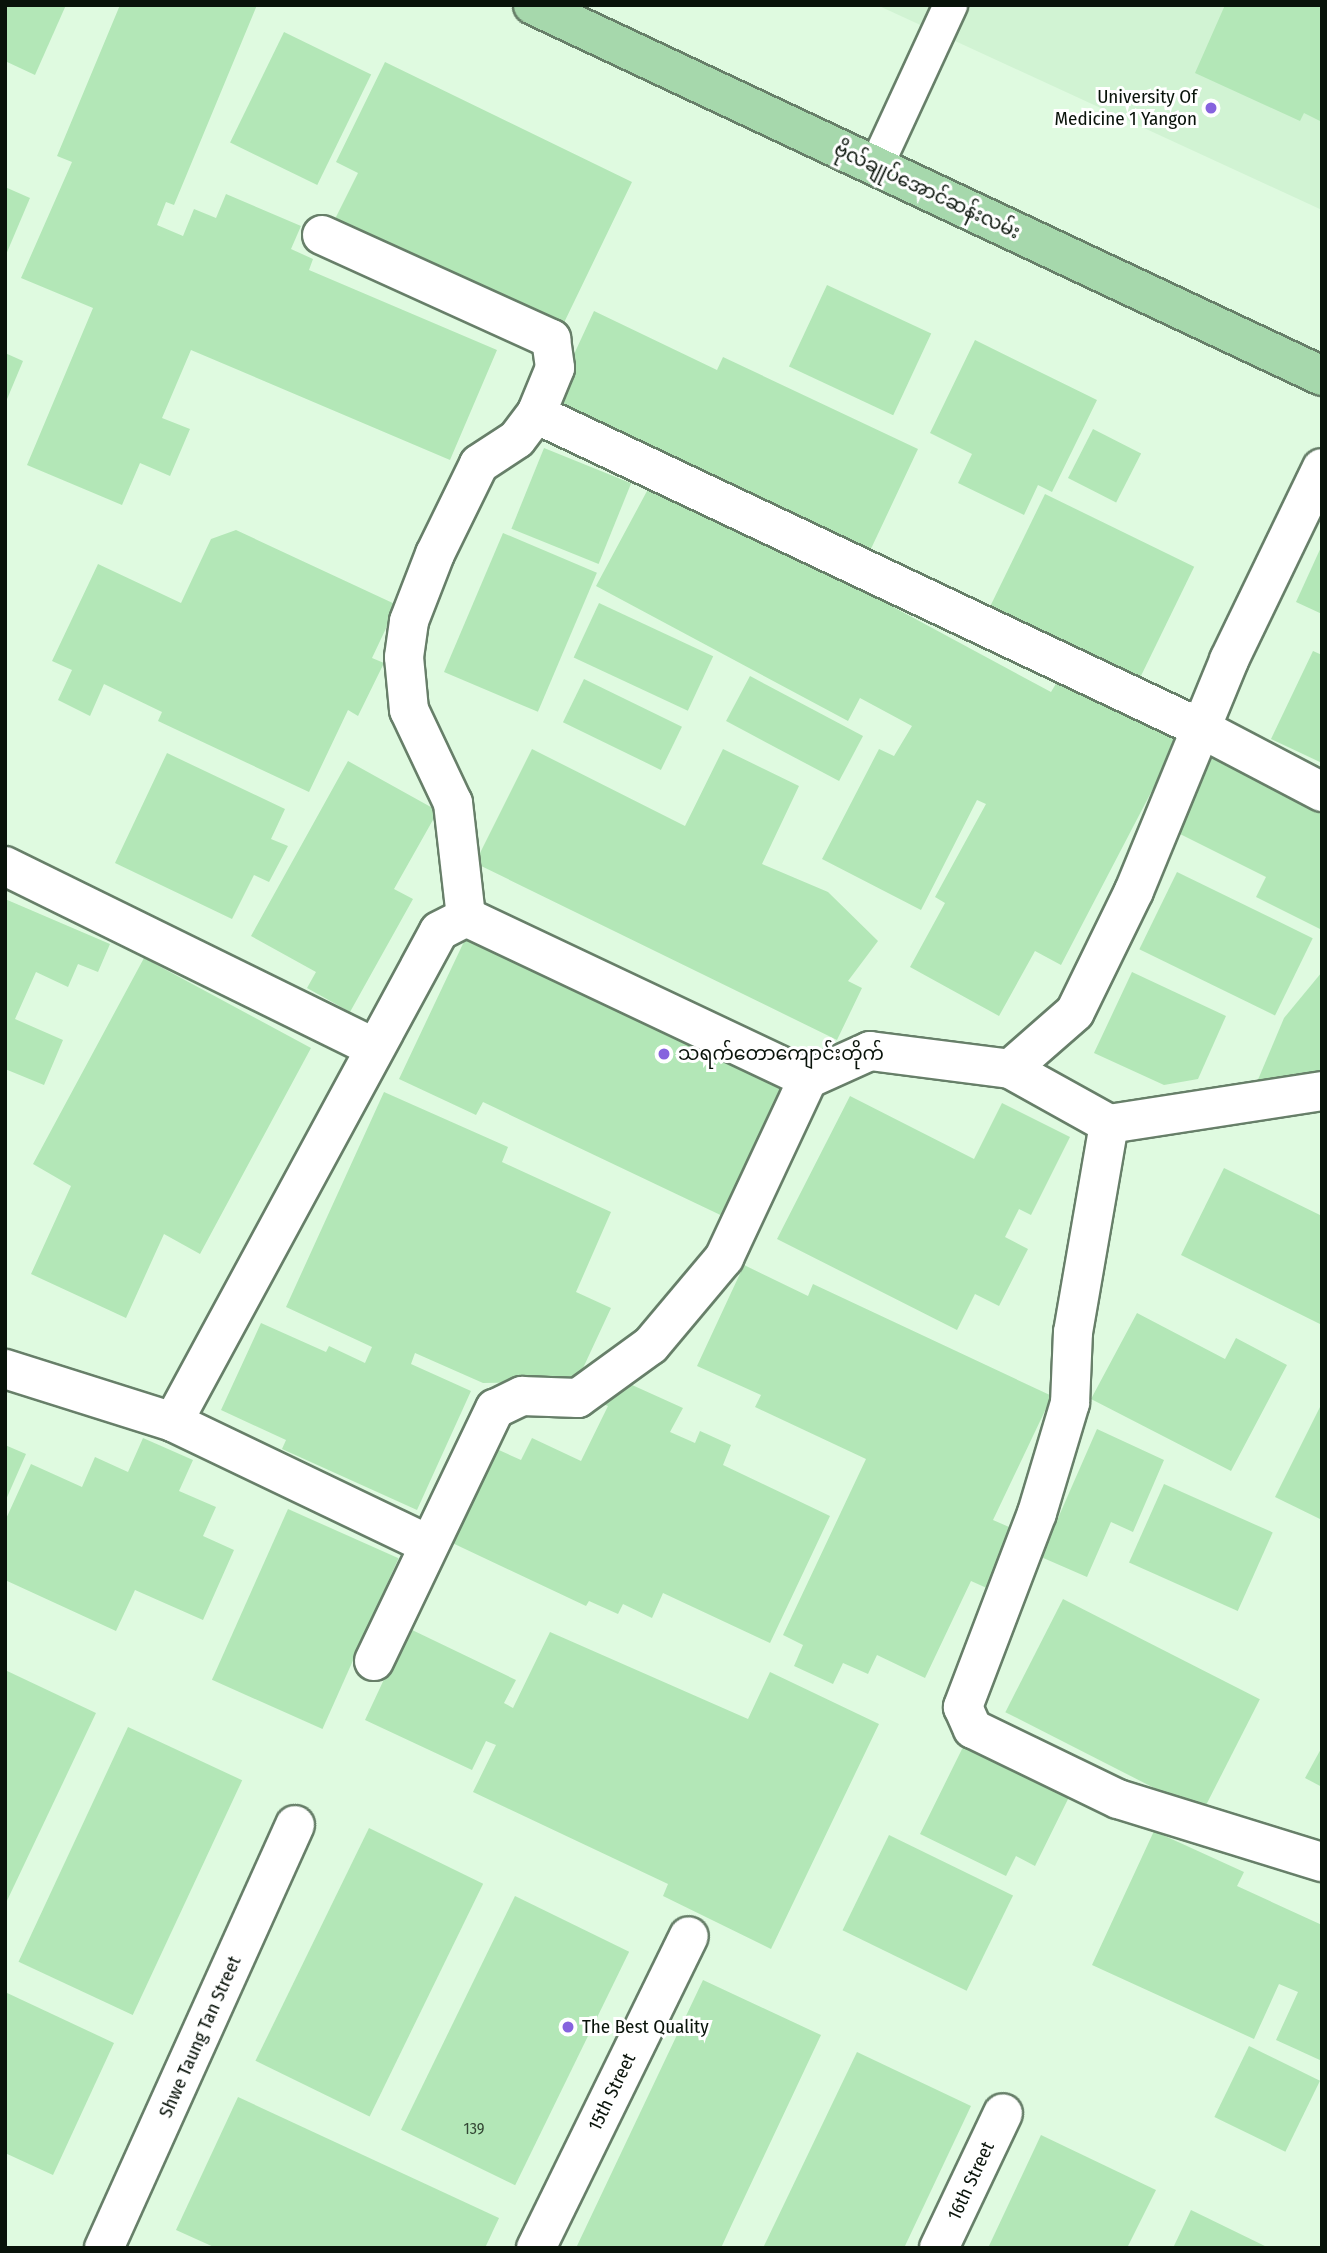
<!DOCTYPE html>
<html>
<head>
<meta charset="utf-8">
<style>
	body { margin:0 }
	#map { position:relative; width:1327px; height:2253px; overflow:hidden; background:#dffae0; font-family:"Fira Sans Condensed","Noto Sans Myanmar",sans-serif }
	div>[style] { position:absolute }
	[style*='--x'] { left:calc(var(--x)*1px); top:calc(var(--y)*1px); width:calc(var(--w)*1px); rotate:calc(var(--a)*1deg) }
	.built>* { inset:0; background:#d1f3d3 }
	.building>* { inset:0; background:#b3e7b7; transform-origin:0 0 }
	.roads { filter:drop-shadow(2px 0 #677f69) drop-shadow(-2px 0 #677f69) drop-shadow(0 2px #677f69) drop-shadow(0 -2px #677f69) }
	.service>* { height:33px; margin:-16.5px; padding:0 16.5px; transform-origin:16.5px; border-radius:16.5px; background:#fff }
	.minor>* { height:38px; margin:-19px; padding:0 19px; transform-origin:19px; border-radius:19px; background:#fff }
	.primary>* { height:38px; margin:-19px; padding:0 19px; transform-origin:19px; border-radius:19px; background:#a6d8ac }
	.dots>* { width:19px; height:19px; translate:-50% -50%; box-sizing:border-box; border:4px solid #fff; border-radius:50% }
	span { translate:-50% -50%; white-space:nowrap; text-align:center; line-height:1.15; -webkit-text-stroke:6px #fff; paint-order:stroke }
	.number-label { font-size:16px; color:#344835 }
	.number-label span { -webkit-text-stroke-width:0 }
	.poi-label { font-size:19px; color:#09130a }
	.right { translate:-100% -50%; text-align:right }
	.left { translate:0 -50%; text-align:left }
	.street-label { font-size:19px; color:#09130a }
	.frame { position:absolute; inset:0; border:7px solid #09130a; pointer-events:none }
</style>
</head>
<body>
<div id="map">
	<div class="built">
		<i style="clip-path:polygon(877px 5px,1322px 5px,1322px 210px)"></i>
	</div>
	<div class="building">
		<i style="clip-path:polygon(5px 5px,66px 5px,35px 75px,5px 61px)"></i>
		<i style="clip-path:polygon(120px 5px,257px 5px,174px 205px,166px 202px,157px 225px,183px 236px,194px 209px,216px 218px,226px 194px,301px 226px,291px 249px,313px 259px,309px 270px,497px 350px,450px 460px,191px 350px,162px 418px,190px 429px,170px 476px,140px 463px,122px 505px,27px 465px,93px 308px,21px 278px,72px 162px,57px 156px)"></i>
		<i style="clip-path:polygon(1225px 5px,1322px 5px,1322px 122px,1304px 113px,1300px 121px,1195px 73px)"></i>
		<i style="left:284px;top:32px;width:97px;height:123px;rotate:26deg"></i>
		<i style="clip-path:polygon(385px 62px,632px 182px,560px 331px,334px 221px,358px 173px,336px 162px)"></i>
		<i style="clip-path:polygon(5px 187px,30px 198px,5px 257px)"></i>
		<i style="left:827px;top:285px;width:115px;height:90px;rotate:25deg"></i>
		<i style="clip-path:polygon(594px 311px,717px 370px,723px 357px,918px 449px,869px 553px,551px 404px)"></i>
		<i style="clip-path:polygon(975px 340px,1097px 400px,1052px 492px,1038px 485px,1024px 515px,958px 483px,972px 454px,930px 433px)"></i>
		<i style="clip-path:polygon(5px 353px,23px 361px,5px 404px)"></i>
		<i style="left:1093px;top:429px;width:54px;height:55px;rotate:27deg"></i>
		<i style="left:544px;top:448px;width:94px;height:87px;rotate:22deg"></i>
		<i style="clip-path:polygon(654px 478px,1051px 692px,1063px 672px,1182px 733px,1061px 965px,1035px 951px,999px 1016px,910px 967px,945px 903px,935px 897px,986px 804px,977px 800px,921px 910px,822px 859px,879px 749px,894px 756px,912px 726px,860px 698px,848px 721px,596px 586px)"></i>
		<i style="left:1045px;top:494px;width:166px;height:126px;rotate:26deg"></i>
		<i style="clip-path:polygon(236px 530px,397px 605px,372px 658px,384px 663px,358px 716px,348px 710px,309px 792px,158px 721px,162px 712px,104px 684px,90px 716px,58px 700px,72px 670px,52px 661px,98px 564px,181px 603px,211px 539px)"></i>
		<i style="left:503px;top:533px;width:102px;height:151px;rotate:23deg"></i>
		<i style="clip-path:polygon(1322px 545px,1322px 614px,1296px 602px)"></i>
		<i style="left:599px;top:603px;width:126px;height:60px;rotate:25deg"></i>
		<i style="clip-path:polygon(1313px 651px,1322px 655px,1322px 763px,1271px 739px)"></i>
		<i style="left:750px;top:676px;width:128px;height:51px;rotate:28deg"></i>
		<i style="left:584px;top:679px;width:109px;height:48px;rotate:26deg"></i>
		<i style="clip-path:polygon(532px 749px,685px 826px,723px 749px,799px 786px,762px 864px,828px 892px,878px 941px,848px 981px,862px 988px,837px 1040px,475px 863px)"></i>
		<i style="clip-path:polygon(1213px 752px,1322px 805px,1322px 930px,1256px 897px,1266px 877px,1174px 831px)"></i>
		<i style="clip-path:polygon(167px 753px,285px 809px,271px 839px,288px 846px,269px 882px,254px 875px,232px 919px,115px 863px)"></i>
		<i style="clip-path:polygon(348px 761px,438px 811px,394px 889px,413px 899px,350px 1012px,307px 988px,316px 972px,251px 936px)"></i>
		<i style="left:1177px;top:872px;width:151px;height:86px;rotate:26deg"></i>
		<i style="clip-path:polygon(5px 899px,110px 944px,98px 972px,78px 964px,68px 987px,36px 972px,15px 1019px,63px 1040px,44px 1085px,5px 1069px)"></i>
		<i style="clip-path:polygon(469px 931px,795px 1085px,731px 1220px,483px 1102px,476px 1115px,399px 1079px)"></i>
		<i style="clip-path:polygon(144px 958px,311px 1048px,200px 1254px,164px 1234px,126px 1318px,31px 1274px,71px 1186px,33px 1164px)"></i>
		<i style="clip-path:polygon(1132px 972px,1226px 1016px,1198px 1079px,1164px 1085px,1094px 1053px)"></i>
		<i style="clip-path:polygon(1322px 972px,1322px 1070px,1257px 1082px,1284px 1018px)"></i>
		<i style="clip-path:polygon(384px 1092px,508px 1147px,502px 1162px,611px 1212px,576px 1292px,611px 1308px,577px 1381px,483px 1383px,415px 1353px,411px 1364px,471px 1391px,417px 1510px,282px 1449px,286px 1440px,221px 1410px,261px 1323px,326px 1352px,329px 1346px,365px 1363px,372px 1347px,286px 1307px)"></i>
		<i style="clip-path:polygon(850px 1096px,974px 1159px,1002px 1103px,1070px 1137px,1031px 1215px,1019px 1209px,1005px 1237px,1028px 1249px,999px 1306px,975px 1294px,957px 1330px,777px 1239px)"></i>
		<i style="clip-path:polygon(1224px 1168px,1322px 1216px,1322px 1325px,1181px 1255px)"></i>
		<i style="clip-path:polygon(744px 1265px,808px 1296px,813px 1284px,1052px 1396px,993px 1520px,1016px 1530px,989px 1589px,971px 1581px,925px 1678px,877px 1655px,868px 1674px,843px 1663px,833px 1684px,794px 1666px,803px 1645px,783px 1635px,866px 1459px,755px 1407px,761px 1395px,697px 1366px)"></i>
		<i style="clip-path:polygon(1137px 1313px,1225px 1359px,1236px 1338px,1287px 1365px,1231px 1471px,1091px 1399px)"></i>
		<i style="clip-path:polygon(621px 1380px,683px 1408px,670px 1432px,695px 1443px,700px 1431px,731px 1445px,723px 1465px,830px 1516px,770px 1643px,663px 1593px,652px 1618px,623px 1604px,618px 1614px,589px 1601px,586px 1606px,446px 1540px,490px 1446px,521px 1460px,532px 1438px,581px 1461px,608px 1406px,600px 1403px)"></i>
		<i style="clip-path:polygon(1322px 1403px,1322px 1520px,1275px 1497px)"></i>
		<i style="clip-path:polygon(1097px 1429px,1164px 1460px,1133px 1532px,1111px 1522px,1087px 1577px,1041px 1557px)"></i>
		<i style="clip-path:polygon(143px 1438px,193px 1460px,179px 1491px,216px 1507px,203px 1536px,234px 1550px,203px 1620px,135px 1590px,116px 1631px,5px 1580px,5px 1521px,31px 1464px,82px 1487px,95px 1457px,128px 1472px)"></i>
		<i style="clip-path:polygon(5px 1445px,26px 1454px,5px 1502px)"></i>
		<i style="left:1164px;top:1484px;width:119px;height:86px;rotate:24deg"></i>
		<i style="left:288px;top:1509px;width:121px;height:187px;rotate:24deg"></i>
		<i style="left:1063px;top:1599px;width:221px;height:127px;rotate:27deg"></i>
		<i style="clip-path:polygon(408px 1628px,516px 1680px,504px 1703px,513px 1708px,550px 1632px,748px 1719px,770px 1672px,879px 1724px,771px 1949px,663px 1896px,668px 1884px,473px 1792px,496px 1745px,486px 1741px,472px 1770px,365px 1720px)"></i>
		<i style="clip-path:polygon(5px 1670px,96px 1713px,5px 1905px)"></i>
		<i style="left:128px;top:1727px;width:126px;height:259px;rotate:25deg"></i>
		<i style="clip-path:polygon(964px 1745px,1069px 1797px,1035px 1866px,1016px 1856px,1006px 1876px,920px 1834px)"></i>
		<i style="clip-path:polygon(1322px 1747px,1322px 1787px,1305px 1778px)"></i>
		<i style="left:369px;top:1828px;width:127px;height:259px;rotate:26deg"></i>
		<i style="clip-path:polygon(1154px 1831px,1244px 1872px,1237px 1886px,1322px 1925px,1322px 2061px,1276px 2040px,1298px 1992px,1279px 1984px,1254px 2039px,1092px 1965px)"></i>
		<i style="left:889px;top:1835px;width:138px;height:106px;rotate:26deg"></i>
		<i style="left:515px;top:1896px;width:127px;height:260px;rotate:26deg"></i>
		<i style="clip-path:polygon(703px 1980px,821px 2035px,732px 2224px,721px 2248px,576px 2248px)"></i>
		<i style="clip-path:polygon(5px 1992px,114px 2043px,53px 2175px,5px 2153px)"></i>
		<i style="left:1249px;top:2046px;width:79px;height:79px;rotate:26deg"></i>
		<i style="clip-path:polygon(857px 2052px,971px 2106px,904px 2248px,763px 2248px)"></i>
		<i style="clip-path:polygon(238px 2097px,499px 2218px,485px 2248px,216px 2248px,176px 2230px)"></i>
		<i style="clip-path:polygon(1041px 2135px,1156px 2190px,1127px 2248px,988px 2248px)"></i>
		<i style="clip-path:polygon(1191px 2210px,1269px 2248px,1173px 2248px)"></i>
	</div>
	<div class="roads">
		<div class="service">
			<i style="--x:875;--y:167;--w:179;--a:-65.2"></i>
		</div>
		<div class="minor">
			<i style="--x:322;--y:235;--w:252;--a:24.4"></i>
			<i style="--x:551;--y:339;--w:29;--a:82"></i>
			<i style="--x:555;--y:368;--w:50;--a:112.4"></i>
			<i style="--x:5;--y:866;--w:410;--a:26.2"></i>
			<i style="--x:466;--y:917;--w:115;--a:-96.5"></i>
			<i style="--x:453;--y:803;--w:103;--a:-115.3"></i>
			<i style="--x:409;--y:710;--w:53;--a:-95.4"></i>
			<i style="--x:404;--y:657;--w:36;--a:-82"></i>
			<i style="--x:409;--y:621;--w:72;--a:-68.8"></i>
			<i style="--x:435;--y:554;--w:100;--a:-63.9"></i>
			<i style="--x:479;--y:464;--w:45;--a:-33.3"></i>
			<i style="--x:517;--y:439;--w:31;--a:-53"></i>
			<i style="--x:536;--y:414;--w:735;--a:25.31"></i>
			<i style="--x:1200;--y:728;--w:138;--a:27.7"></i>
			<i style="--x:1010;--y:1069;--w:86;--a:-41.2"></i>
			<i style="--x:1075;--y:1012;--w:135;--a:-64"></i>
			<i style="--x:1134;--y:891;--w:250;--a:-67.6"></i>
			<i style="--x:1229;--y:660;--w:213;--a:-64.2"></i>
			<i style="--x:1109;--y:1124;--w:211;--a:99.8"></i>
			<i style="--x:1073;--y:1332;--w:71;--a:92.4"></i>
			<i style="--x:1070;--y:1403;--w:115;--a:106.7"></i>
			<i style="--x:1037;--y:1513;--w:208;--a:110.9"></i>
			<i style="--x:963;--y:1707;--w:24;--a:66"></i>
			<i style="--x:973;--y:1729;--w:161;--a:25.8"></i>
			<i style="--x:1118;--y:1799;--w:214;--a:17.2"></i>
			<i style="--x:5;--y:1369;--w:176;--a:17.5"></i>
			<i style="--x:173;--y:1422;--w:283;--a:25.6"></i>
			<i style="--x:173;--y:1422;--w:558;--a:-61.55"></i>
			<i style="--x:439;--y:931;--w:30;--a:-27"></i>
			<i style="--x:466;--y:917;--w:378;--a:25.3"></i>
			<i style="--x:808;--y:1079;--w:68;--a:-24.3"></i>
			<i style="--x:870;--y:1051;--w:141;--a:7.3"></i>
			<i style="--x:1010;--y:1069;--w:113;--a:29.1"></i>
			<i style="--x:1109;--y:1124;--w:216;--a:-8.8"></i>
			<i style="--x:374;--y:1661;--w:280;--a:-64.4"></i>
			<i style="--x:495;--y:1409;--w:30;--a:-26"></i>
			<i style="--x:522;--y:1396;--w:56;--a:2"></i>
			<i style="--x:578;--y:1398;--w:90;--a:-36"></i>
			<i style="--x:651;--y:1345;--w:114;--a:-50"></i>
			<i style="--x:724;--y:1258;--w:198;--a:-64.9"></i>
			<i style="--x:104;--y:2248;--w:464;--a:-65.7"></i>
			<i style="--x:536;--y:2248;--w:347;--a:-63.9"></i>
			<i style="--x:939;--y:2248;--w:149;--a:-64.6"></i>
		</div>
		<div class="primary">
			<i style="--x:533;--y:5;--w:872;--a:25.18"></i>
		</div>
	</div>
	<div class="dots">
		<i style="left:1211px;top:108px;background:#8663de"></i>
		<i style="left:664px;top:1054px;background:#8663de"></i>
		<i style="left:568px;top:2027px;background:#8663de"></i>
	</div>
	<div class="number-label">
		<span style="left:474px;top:2129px">139</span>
	</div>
	<div class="poi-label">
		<span class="right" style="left:1197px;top:108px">University Of<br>Medicine 1 Yangon</span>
		<span class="left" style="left:678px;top:1054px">သရက်တောကျောင်းတိုက်</span>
		<span class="left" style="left:582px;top:2027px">The Best Quality</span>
	</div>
	<div class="street-label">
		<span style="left:927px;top:191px;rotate:25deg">ဗိုလ်ချုပ်အောင်ဆန်းလမ်း</span>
		<span style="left:200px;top:2037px;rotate:-66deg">Shwe Taung Tan Street</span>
		<span style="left:612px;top:2092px;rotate:-64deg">15th Street</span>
		<span style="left:971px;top:2181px;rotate:-65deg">16th Street</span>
	</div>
	<div class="frame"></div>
</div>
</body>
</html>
